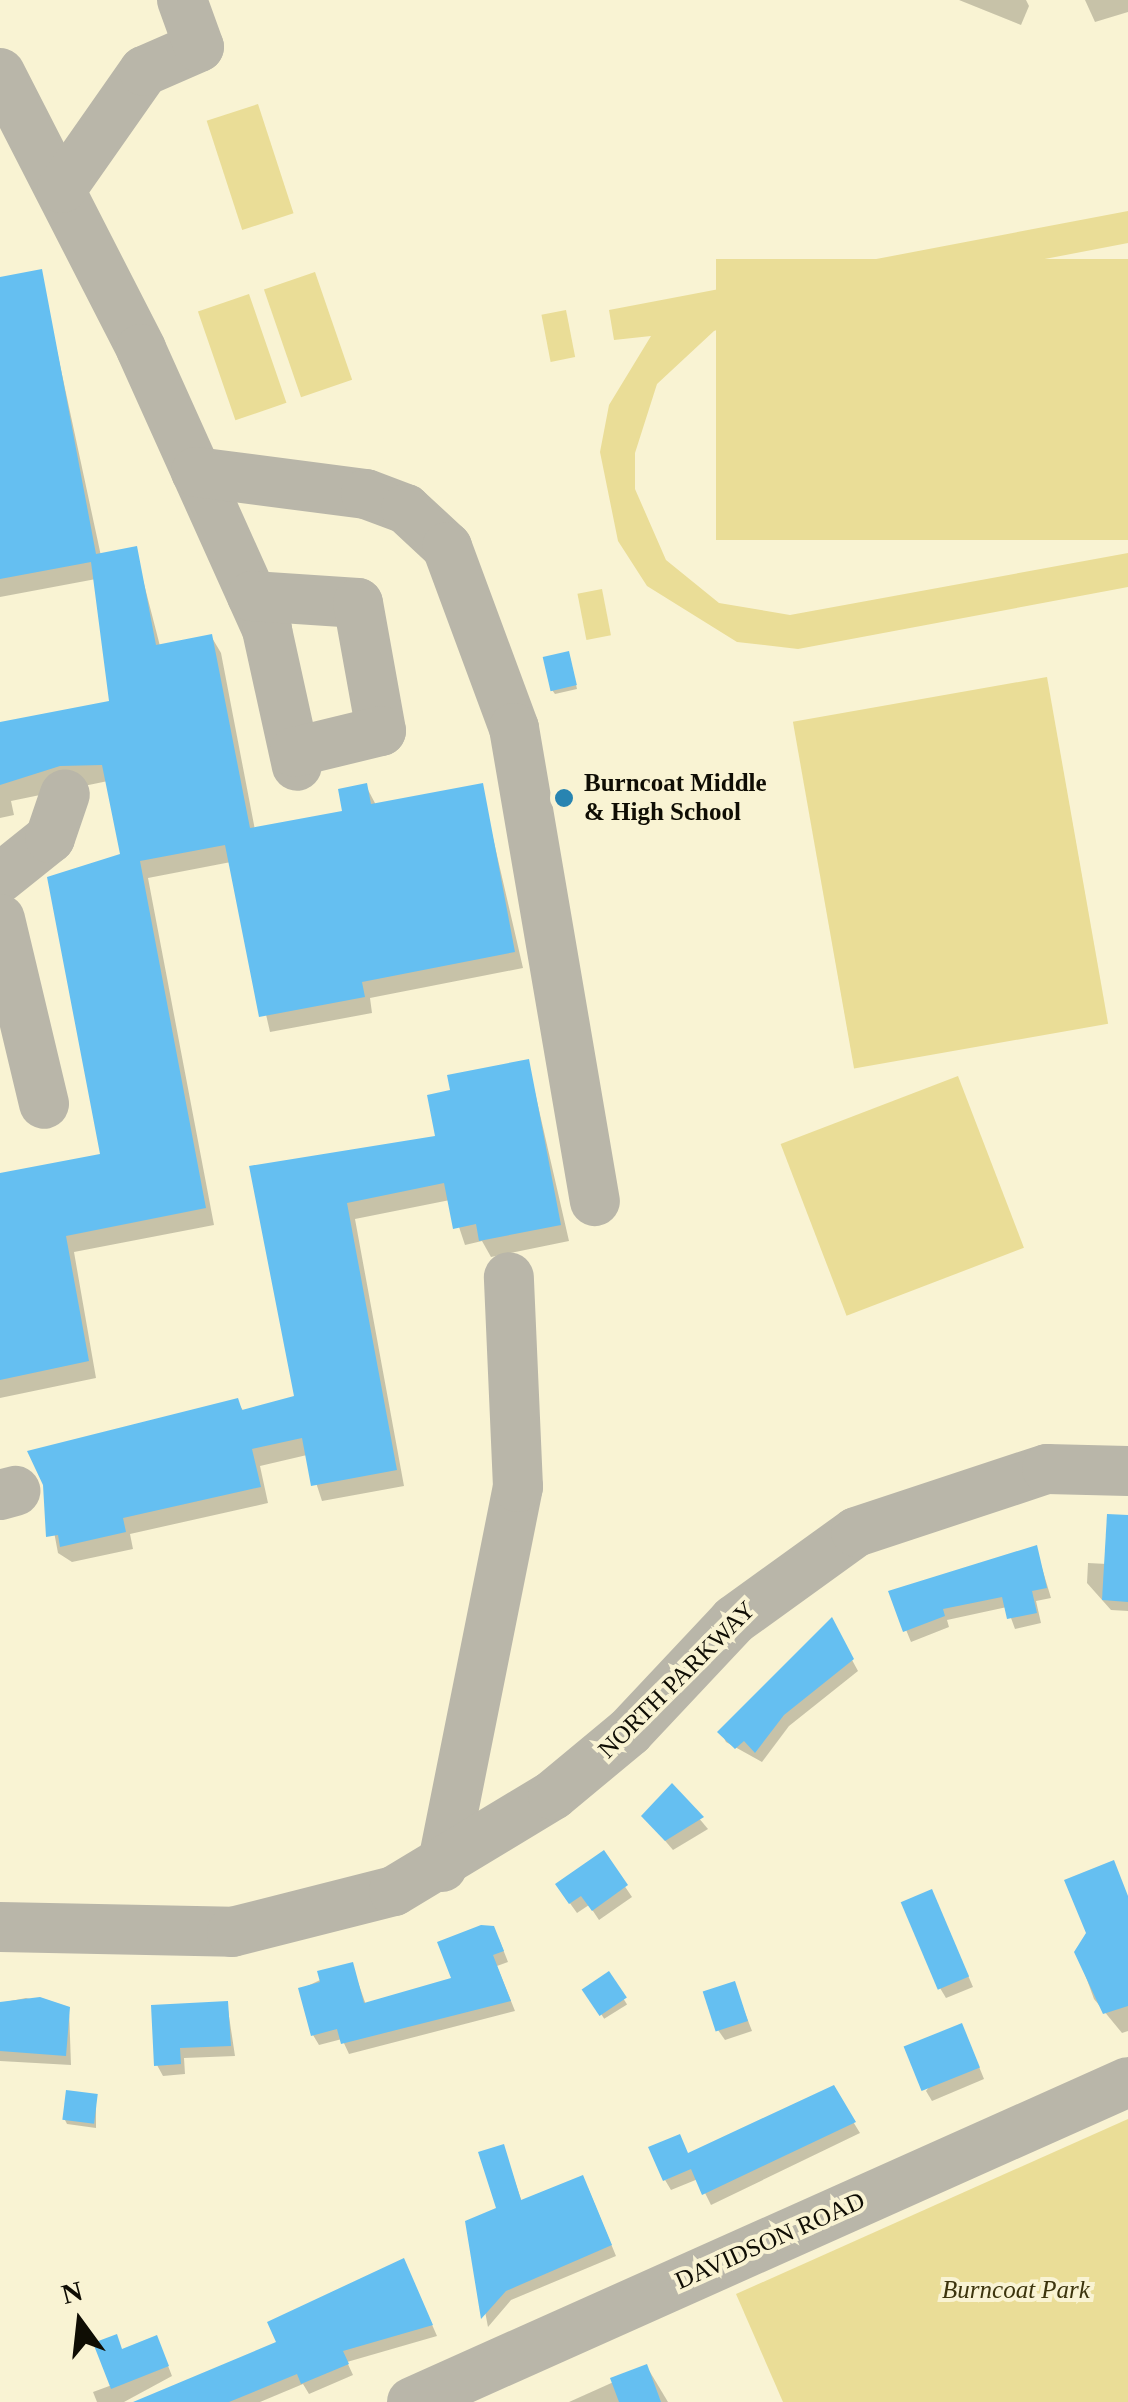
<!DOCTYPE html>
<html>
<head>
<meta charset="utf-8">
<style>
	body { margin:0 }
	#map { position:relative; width:1128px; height:2402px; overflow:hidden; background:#f9f3d3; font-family:"Times New Roman",serif }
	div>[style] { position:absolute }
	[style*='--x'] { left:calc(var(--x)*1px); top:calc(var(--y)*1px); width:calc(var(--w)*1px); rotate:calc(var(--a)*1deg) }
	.green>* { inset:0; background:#eadd97; transform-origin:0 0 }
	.shadow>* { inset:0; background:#0003; transform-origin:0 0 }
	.building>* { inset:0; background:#65bff1; transform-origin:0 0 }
	.minor>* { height:50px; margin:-25px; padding:0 25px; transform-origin:25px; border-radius:25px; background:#b9b6a9 }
	.dots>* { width:28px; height:28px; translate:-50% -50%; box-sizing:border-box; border:5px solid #f9f3d3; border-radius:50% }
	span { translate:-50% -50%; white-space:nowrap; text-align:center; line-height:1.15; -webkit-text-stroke:8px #f9f3d3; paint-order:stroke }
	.poi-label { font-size:25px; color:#0f0d04; font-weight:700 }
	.left { translate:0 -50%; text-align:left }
	.street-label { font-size:25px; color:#0f0d04 }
	.park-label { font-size:25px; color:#3c340d; font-style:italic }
	.north { position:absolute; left:30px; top:2272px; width:100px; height:100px; -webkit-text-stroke:8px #f9f3d3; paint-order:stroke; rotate:345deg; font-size:28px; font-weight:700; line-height:40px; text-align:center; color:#0f0d04 }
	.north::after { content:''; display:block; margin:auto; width:35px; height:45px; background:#0f0d04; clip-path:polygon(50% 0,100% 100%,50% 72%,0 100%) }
</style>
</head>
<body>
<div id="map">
	<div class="green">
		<i style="left:258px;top:104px;width:115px;height:54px;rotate:72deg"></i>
		<i style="clip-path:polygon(1128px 211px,1128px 243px,759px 314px,714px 331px,657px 384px,635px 453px,635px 489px,666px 560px,719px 603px,790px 615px,1128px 553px,1128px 587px,798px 649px,737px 642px,647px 586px,618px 541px,600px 452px,609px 405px,651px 336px,614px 340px,609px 310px)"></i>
		<i style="left:1128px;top:259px;width:281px;height:412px;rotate:90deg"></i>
		<i style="left:315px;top:272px;width:114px;height:54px;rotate:71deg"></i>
		<i style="left:249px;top:294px;width:115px;height:54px;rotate:71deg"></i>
		<i style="left:566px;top:310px;width:48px;height:25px;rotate:79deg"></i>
		<i style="left:602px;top:589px;width:47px;height:25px;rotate:79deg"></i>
		<i style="left:1047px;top:677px;width:352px;height:258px;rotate:80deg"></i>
		<i style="left:958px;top:1076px;width:184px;height:190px;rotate:69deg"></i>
		<i style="clip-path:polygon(1128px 2119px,1128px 2402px,783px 2402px,736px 2294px)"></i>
	</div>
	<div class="shadow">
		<i style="clip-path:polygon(959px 0,1026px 0,1029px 6px,1021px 25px)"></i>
		<i style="clip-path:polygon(1085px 0,1128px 0,1128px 12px,1095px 22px)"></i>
		<i style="clip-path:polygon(40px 272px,101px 556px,135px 549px,160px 646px,211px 636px,221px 653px,255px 830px,345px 813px,366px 786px,376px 805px,481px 786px,523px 968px,370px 998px,372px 1013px,270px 1032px,231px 862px,148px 878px,214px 1225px,74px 1252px,96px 1378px,0 1398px,0 1175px,103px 1156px,122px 856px,108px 781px,11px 801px,14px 815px,0 818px,0 725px,112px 703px,96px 579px,0 597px,0 279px)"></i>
		<i style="clip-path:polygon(570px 658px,577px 689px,555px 694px,552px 690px)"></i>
		<i style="clip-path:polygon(528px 1062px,569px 1241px,491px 1257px,482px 1241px,465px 1245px,450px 1200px,355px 1219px,404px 1486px,322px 1501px,307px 1455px,260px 1466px,268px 1503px,130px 1534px,133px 1549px,72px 1562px,58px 1553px,45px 1484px,237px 1401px,244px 1412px,297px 1398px,252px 1169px,438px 1138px)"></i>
		<i style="clip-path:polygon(1036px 1548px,1051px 1598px,1036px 1601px,1041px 1623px,1015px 1629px,1007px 1607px,947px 1620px,949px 1627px,911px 1642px,891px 1593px)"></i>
		<i style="clip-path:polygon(1128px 1548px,1128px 1611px,1111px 1610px,1087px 1583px,1088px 1563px,1107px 1564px)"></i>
		<i style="clip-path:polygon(831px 1621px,858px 1671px,789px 1726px,762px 1762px,726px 1742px,721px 1732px)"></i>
		<i style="clip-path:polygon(672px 1786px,708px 1829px,673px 1850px,644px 1816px)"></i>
		<i style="clip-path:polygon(603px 1854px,632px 1897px,599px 1920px,589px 1905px,577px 1913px,564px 1895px)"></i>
		<i style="clip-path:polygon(1128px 1897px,1128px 2031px,1122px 2033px,1094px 1999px,1077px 1952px)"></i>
		<i style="clip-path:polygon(937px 1903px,973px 1987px,946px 1998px,940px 1988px)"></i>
		<i style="clip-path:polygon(499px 1939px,508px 1962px,497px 1966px,515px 2011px,349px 2054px,342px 2039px,319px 2045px,313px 2035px,301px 1989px,352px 1965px,366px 2005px,455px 1979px)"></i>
		<i style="left:608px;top:1974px;width:36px;height:27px;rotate:58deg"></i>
		<i style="clip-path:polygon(734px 1984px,752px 2031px,725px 2040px,718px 2030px)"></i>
		<i style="clip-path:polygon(26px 1998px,69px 2009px,71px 2065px,0 2061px,0 2003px)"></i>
		<i style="clip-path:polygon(227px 2003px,235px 2056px,184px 2058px,185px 2074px,163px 2076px,157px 2065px)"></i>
		<i style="clip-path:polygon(967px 2037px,984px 2079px,932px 2101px,926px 2091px)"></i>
		<i style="clip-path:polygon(833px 2089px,860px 2133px,711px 2205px,698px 2179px,671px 2190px,665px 2180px)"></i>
		<i style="clip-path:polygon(96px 2096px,96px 2128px,67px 2124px,65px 2120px)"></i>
		<i style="clip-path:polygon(503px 2147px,522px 2202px,588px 2188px,616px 2256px,511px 2300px,488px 2327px,468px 2223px,499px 2210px)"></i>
		<i style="clip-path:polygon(409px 2272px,437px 2336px,347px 2362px,353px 2375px,309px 2394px,303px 2384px,260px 2402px,182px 2402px)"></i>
		<i style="clip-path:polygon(161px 2348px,172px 2376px,124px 2402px,97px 2402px,93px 2392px,112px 2385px,123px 2352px)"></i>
		<i style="clip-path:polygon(647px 2367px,668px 2402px,569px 2402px)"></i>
	</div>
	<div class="building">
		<i style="clip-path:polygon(42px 269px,96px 554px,137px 546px,156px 645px,212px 634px,250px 828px,342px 811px,338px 789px,367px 783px,371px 804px,483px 783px,515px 952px,362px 982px,365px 997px,259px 1017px,225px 845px,140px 861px,206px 1208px,66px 1236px,89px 1361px,0 1380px,0 1173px,100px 1154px,47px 877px,120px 854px,102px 765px,60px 766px,0 785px,0 722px,109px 701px,91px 562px,0 579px,0 277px)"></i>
		<i style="left:569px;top:651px;width:35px;height:27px;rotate:77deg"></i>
		<i style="clip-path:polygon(529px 1059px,561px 1225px,479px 1241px,476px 1224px,453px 1229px,444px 1183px,347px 1203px,397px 1470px,311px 1486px,302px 1438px,252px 1449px,261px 1487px,123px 1518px,126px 1532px,60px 1547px,58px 1535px,46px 1537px,43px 1485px,27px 1451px,238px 1398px,242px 1410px,294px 1396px,249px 1166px,435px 1136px,427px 1095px,450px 1090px,447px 1075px)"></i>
		<i style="clip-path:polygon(1107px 1514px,1128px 1515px,1128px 1602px,1102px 1600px)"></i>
		<i style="clip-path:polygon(1037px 1545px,1047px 1588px,1032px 1591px,1037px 1613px,1007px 1619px,1002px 1597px,943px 1609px,945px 1616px,903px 1632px,888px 1591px)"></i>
		<i style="clip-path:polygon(832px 1617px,854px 1659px,784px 1715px,755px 1753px,744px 1741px,735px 1749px,717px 1732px)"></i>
		<i style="clip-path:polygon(672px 1783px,704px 1817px,665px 1841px,641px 1816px)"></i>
		<i style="clip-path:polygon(604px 1850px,628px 1885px,592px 1911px,581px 1896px,569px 1904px,555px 1884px)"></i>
		<i style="clip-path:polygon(1114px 1860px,1128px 1896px,1128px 2006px,1103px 2014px,1074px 1952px,1086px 1933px,1064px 1880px)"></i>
		<i style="left:932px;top:1889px;width:95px;height:34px;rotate:67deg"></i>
		<i style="clip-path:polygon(481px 1925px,494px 1926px,504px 1951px,493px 1955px,511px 2001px,341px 2044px,337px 2029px,311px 2036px,298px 1988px,320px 1982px,317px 1971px,353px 1962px,364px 2003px,451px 1978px,437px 1942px)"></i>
		<i style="left:609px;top:1971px;width:32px;height:33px;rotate:56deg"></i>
		<i style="left:735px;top:1981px;width:42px;height:34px;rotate:72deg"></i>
		<i style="clip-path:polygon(40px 1997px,70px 2007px,66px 2056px,0 2051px,0 2002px)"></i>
		<i style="clip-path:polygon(228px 2001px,231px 2046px,180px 2048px,181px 2064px,154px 2066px,151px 2005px)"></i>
		<i style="left:962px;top:2023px;width:48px;height:63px;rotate:68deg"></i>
		<i style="clip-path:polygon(834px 2085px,856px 2122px,702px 2195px,691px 2169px,663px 2181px,648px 2147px,680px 2134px,688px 2153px)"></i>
		<i style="left:66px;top:2090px;width:32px;height:30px;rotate:7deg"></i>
		<i style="clip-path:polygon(504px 2144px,521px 2200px,583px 2175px,612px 2245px,506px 2291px,481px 2319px,465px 2221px,496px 2208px,478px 2152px)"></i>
		<i style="clip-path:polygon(404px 2258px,433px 2325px,343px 2351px,349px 2364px,301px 2384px,297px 2374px,229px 2402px,133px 2402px,276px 2342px,267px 2322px)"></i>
		<i style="clip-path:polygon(117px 2334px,122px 2349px,157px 2335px,169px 2366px,111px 2389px,93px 2343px)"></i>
		<i style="clip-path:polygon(647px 2364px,661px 2402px,619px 2402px,610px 2378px)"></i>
	</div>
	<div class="minor">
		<i style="--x:0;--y:73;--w:310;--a:62.9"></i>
		<i style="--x:141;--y:349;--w:308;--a:65.8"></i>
		<i style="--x:267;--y:630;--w:139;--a:77.6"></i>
		<i style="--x:62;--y:188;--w:143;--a:-55"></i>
		<i style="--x:144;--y:71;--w:60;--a:-23.6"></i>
		<i style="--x:199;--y:47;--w:50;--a:-109.9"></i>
		<i style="--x:196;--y:472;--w:171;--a:7.4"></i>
		<i style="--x:366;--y:494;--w:43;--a:20.6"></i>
		<i style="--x:406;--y:509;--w:56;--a:42.8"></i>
		<i style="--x:447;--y:547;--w:193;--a:69.7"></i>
		<i style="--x:514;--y:728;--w:480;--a:80.3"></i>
		<i style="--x:252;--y:596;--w:106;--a:3.8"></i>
		<i style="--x:358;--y:603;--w:130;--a:79.8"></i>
		<i style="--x:381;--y:731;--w:89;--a:166.4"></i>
		<i style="--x:0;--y:878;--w:64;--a:-38.7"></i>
		<i style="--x:50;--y:838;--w:46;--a:-71.2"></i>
		<i style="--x:0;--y:919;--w:190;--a:76.6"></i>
		<i style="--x:0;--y:1495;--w:16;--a:-15"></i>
		<i style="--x:442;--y:1867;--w:388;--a:-78.7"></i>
		<i style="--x:518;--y:1487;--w:210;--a:-92.5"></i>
		<i style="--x:0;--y:1927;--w:232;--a:1.2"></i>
		<i style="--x:232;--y:1932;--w:167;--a:-14.2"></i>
		<i style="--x:394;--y:1891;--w:186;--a:-31.1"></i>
		<i style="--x:553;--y:1795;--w:99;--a:-39.7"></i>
		<i style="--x:629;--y:1732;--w:154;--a:-46.8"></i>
		<i style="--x:734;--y:1620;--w:150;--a:-35.8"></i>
		<i style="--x:856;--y:1532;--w:201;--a:-18.3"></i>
		<i style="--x:1047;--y:1469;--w:81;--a:1.4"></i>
		<i style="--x:412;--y:2402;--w:784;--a:-24.08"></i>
	</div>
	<div class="dots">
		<i style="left:564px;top:798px;background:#2884b1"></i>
	</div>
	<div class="poi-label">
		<span class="left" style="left:584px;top:798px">Burncoat Middle<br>&amp; High School</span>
	</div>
	<div class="street-label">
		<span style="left:677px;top:1680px;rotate:-45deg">NORTH PARKWAY</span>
		<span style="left:770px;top:2241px;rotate:-24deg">DAVIDSON ROAD</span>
	</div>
	<div class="park-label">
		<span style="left:1016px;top:2290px">Burncoat Park</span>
	</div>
	<div class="north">N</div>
</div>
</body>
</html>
